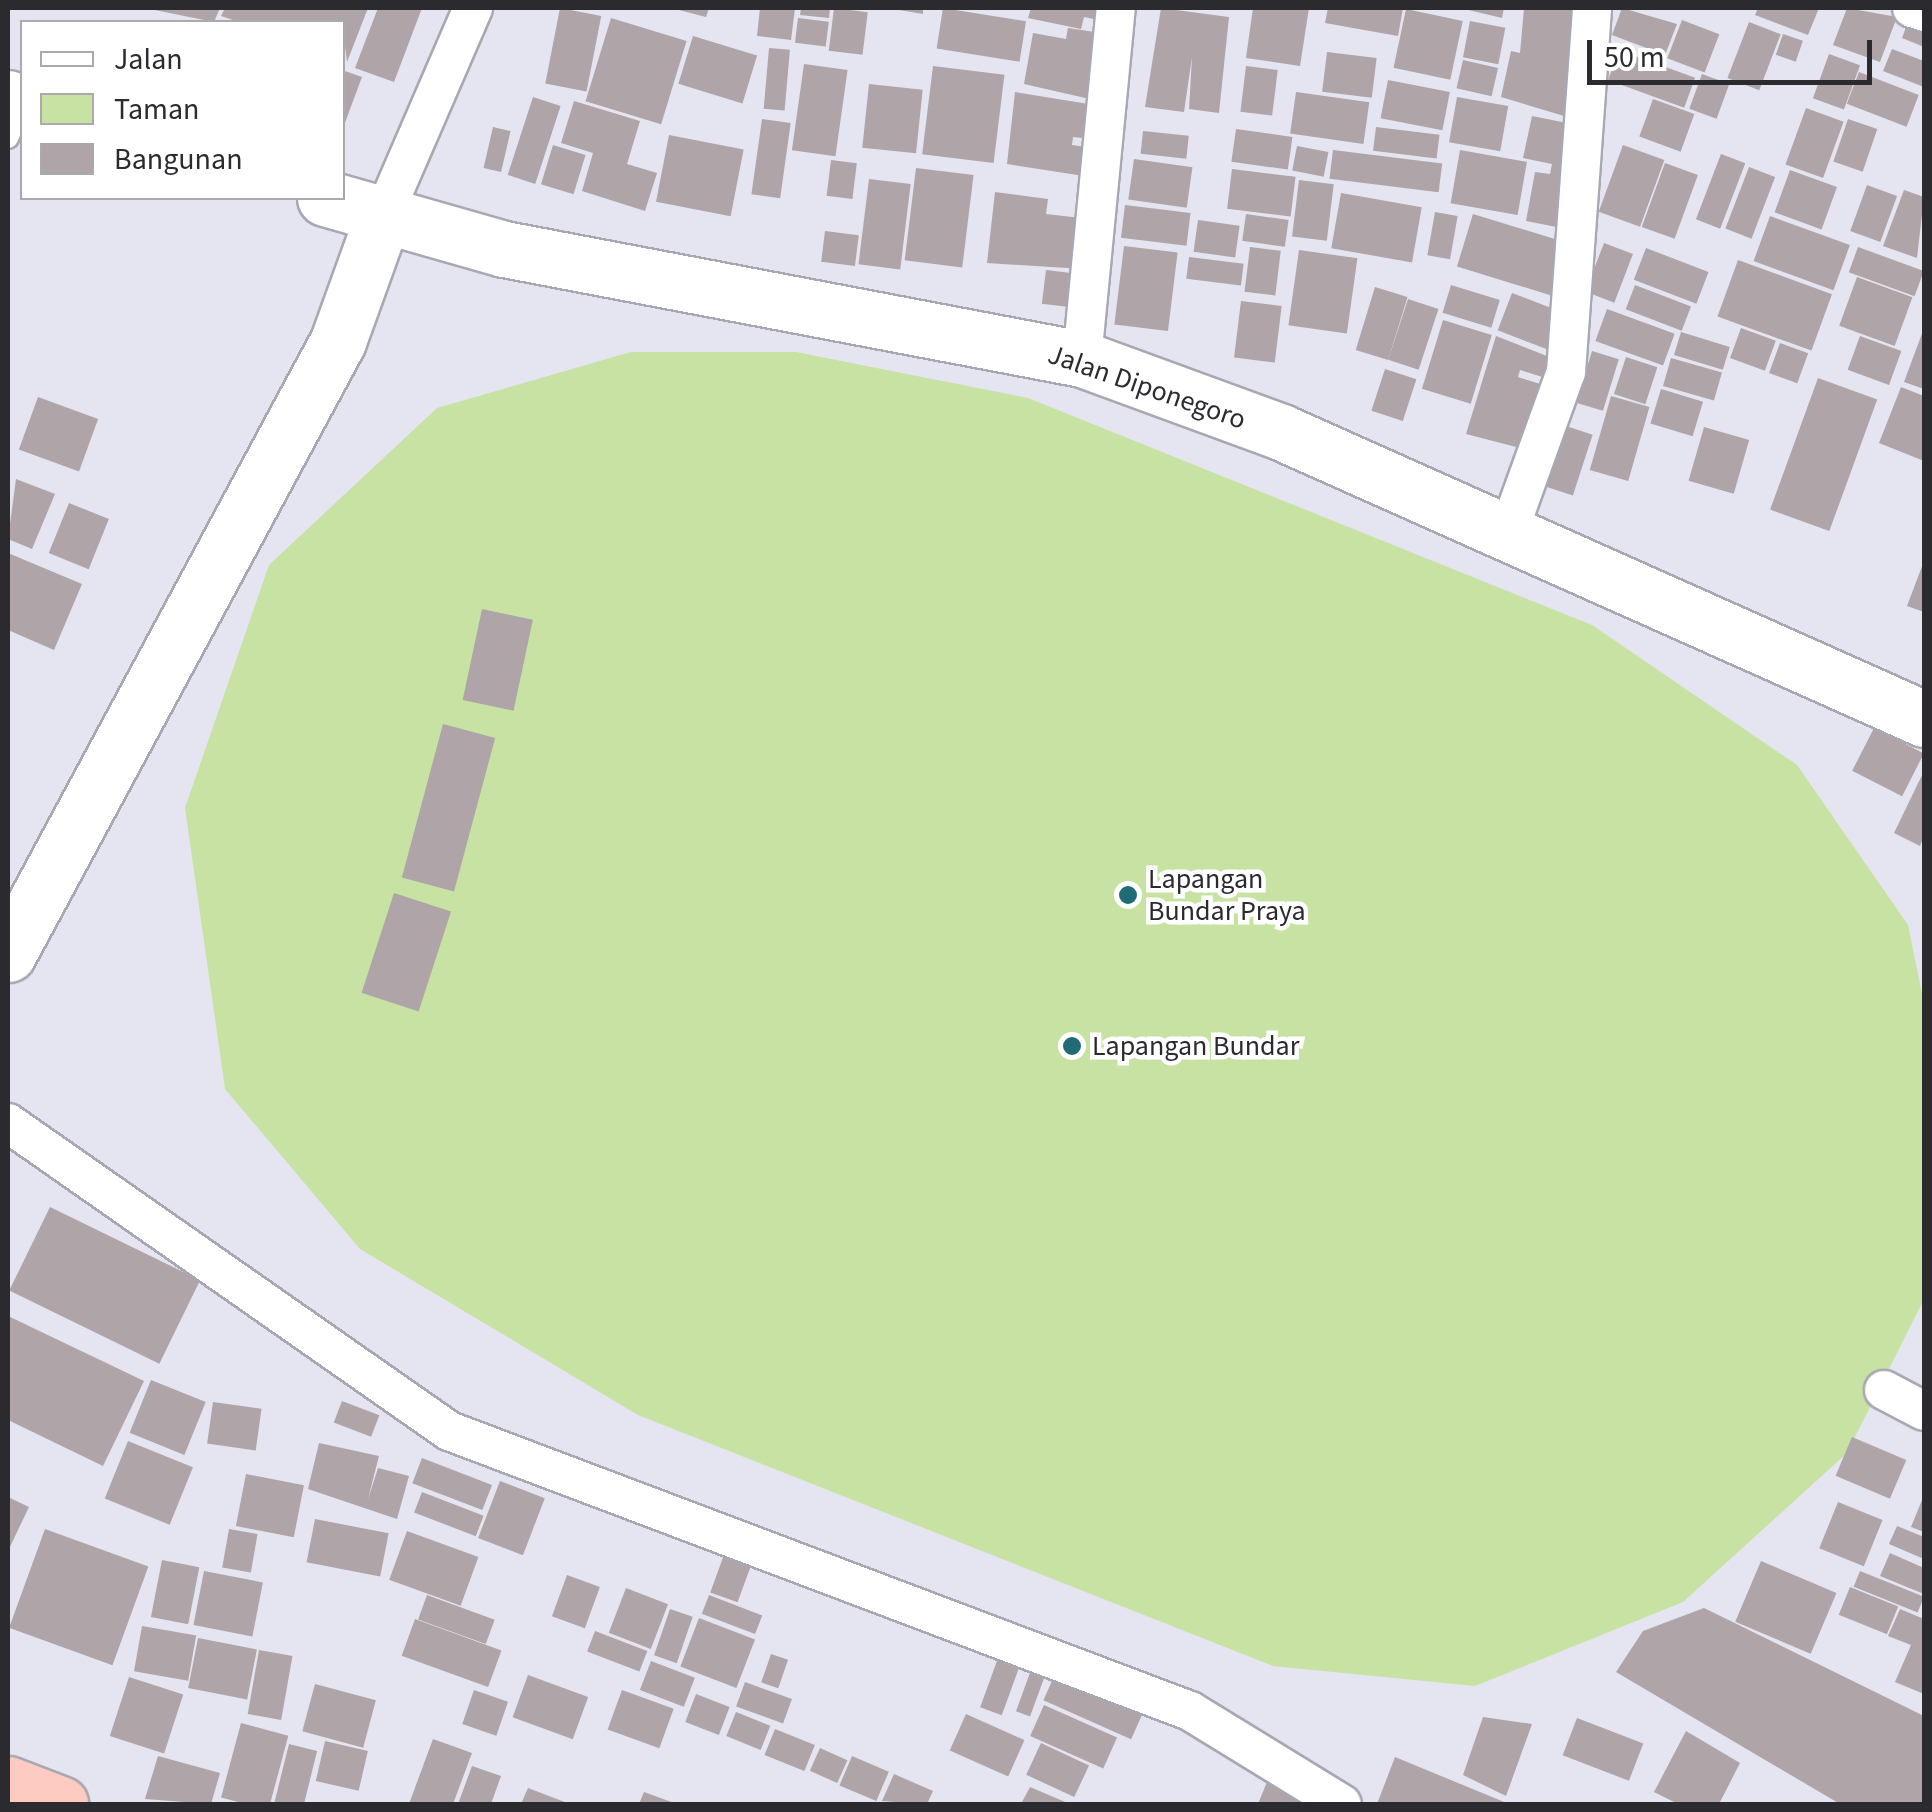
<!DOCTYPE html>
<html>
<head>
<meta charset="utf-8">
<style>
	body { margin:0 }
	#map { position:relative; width:1932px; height:1812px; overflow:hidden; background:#e4e5f0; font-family:"Source Sans 3",sans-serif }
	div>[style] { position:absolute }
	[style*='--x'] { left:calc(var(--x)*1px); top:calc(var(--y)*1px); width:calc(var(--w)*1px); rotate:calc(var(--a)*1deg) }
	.green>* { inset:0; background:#c7e2a2 }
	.building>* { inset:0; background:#afa4a7; transform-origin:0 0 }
	.roads { filter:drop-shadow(2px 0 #a7a8b2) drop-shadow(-2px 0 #a7a8b2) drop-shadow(0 2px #a7a8b2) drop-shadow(0 -2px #a7a8b2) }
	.service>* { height:20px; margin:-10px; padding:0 10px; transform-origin:10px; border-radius:10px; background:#fff }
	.minor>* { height:38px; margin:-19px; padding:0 19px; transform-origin:19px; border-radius:19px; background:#fff }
	.secondary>* { height:55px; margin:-27.5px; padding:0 27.5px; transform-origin:27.5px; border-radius:27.5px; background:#fff }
	.trunk>* { height:55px; margin:-27.5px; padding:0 27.5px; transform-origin:27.5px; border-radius:27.5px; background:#fecbc2 }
	.dots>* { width:28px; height:28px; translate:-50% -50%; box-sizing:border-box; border:5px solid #fff; border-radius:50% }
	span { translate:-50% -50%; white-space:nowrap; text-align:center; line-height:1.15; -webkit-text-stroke:9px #fff; paint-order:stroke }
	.street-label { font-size:28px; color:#2b2b2f }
	.poi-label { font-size:28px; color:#2b2b2f }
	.left { translate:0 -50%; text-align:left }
	.frame { position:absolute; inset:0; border:10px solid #2b2b2f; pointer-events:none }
	.legend { position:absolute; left:20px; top:20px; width:325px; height:180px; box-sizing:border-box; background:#fff; border:2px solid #aaaaac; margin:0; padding:12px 18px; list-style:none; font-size:30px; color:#2b2b2f }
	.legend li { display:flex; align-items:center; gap:20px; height:50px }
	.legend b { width:50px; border:2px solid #aaaaac }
	.scale { position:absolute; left:1587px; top:40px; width:285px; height:45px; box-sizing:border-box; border:5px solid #2b2b2f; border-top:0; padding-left:12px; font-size:30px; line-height:35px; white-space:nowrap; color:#2b2b2f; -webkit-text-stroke:8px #fff; paint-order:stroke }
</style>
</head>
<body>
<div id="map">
	<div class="green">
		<i style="clip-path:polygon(631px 352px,796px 352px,1028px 398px,1592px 625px,1797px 765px,1908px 925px,1924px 1004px,1924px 1299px,1847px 1453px,1683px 1602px,1475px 1686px,1273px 1666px,638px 1415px,360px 1249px,225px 1089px,185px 808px,269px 565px,437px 408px)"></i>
	</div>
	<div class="building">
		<i style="clip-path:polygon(145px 8px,220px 8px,214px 22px)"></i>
		<i style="clip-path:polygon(225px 8px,368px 8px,347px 62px,342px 22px,239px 22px,221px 16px)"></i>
		<i style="clip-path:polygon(378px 8px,422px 8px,394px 82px,355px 68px)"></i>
		<i style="left:560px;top:8px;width:42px;height:77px;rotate:11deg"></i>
		<i style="clip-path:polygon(760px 8px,795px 8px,791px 40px,757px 36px)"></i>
		<i style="clip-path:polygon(801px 8px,830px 8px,829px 18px,800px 15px)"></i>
		<i style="left:834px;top:8px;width:34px;height:43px;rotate:7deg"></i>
		<i style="clip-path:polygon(887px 8px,923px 8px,923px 14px)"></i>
		<i style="left:943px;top:8px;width:84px;height:41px;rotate:9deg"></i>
		<i style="clip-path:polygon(1031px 8px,1111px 8px,1108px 22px,1084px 17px,1081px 29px,1028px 18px)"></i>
		<i style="clip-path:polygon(1161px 8px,1229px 17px,1219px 113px,1189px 109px,1192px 57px,1184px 112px,1145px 107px)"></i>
		<i style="clip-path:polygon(1253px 8px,1309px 8px,1300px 66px,1246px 58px)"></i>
		<i style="clip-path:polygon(1328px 8px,1403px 8px,1398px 36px,1325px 23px)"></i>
		<i style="clip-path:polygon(1460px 8px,1504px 8px,1502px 18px)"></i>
		<i style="clip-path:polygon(1524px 8px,1586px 8px,1564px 116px,1501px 97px,1511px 51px,1520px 53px)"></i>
		<i style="clip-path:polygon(1622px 8px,1677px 24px,1665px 55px,1612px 35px)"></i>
		<i style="clip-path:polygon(1758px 8px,1819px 8px,1808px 35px,1755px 15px)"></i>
		<i style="clip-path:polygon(1847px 8px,1897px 17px,1880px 62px,1833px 45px)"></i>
		<i style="clip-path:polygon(675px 9px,675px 8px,709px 8px,706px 17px)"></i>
		<i style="left:1406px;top:9px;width:58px;height:60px;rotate:12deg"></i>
		<i style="clip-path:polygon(1912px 11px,1924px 16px,1924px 47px,1902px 38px)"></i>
		<i style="left:611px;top:18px;width:79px;height:87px;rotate:17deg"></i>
		<i style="left:798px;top:18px;width:31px;height:25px;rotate:7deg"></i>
		<i style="left:1682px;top:20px;width:40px;height:41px;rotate:21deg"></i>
		<i style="left:1470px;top:21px;width:36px;height:37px;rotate:11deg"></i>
		<i style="left:1749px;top:22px;width:34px;height:60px;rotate:21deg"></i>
		<i style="clip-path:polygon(1068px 28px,1108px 34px,1103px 102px,1024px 84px,1033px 33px,1066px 39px)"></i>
		<i style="left:1783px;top:34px;width:21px;height:22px;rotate:19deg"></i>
		<i style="left:693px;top:36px;width:67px;height:50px;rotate:17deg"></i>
		<i style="left:769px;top:48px;width:21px;height:61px;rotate:5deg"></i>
		<i style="clip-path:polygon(1892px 49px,1924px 61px,1924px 87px,1883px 71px)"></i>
		<i style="left:1619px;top:50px;width:81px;height:32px;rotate:20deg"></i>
		<i style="left:1327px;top:52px;width:50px;height:40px;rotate:7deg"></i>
		<i style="left:1829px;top:54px;width:33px;height:47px;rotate:20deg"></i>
		<i style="left:1463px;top:60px;width:36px;height:29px;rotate:13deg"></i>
		<i style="left:804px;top:64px;width:44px;height:87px;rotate:8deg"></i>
		<i style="left:933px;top:66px;width:72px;height:89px;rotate:7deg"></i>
		<i style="left:1246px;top:66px;width:32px;height:46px;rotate:7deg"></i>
		<i style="clip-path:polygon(342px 70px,362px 77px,343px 128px,342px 128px)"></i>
		<i style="left:1859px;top:72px;width:64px;height:34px;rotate:21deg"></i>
		<i style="left:1702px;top:74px;width:29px;height:37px;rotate:20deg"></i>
		<i style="left:1388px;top:80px;width:63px;height:39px;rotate:11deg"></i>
		<i style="left:869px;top:84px;width:54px;height:64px;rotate:6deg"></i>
		<i style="clip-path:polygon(1015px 92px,1107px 107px,1102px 140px,1073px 137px,1072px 145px,1100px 149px,1097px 178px,1007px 164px)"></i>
		<i style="left:1296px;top:92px;width:74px;height:42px;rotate:8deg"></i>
		<i style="left:533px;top:97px;width:29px;height:82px;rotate:18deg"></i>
		<i style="left:1457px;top:97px;width:52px;height:46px;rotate:10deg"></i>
		<i style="left:1653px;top:99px;width:44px;height:40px;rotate:20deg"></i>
		<i style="clip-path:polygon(574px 101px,640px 121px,627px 164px,657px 173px,645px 211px,582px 191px,593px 153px,561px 143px)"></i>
		<i style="left:1806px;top:108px;width:40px;height:60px;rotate:20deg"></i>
		<i style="clip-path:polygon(1532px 116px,1567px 123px,1567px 229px,1526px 221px,1535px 172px,1550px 174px,1552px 164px,1523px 158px)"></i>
		<i style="left:762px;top:119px;width:29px;height:76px;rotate:8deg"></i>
		<i style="left:1848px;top:119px;width:31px;height:45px;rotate:19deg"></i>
		<i style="left:493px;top:127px;width:18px;height:42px;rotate:13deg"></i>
		<i style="left:1376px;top:127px;width:64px;height:24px;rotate:7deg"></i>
		<i style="left:1236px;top:129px;width:57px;height:33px;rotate:8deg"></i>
		<i style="left:1143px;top:131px;width:46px;height:23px;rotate:6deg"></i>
		<i style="left:669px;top:135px;width:76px;height:68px;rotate:11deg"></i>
		<i style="left:553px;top:145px;width:34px;height:41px;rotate:17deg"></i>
		<i style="left:1623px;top:145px;width:44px;height:71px;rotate:20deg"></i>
		<i style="left:1297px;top:146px;width:32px;height:25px;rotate:11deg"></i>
		<i style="left:1333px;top:150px;width:110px;height:29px;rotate:7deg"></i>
		<i style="left:1460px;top:150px;width:68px;height:54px;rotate:10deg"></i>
		<i style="left:1721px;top:154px;width:26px;height:70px;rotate:21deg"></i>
		<i style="left:1134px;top:159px;width:59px;height:41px;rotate:8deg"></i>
		<i style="left:831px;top:160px;width:26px;height:36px;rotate:7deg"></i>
		<i style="left:1665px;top:163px;width:35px;height:68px;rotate:20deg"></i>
		<i style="left:1749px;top:167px;width:28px;height:66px;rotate:21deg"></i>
		<i style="left:916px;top:168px;width:58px;height:93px;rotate:7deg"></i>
		<i style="left:1232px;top:169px;width:64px;height:40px;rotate:7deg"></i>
		<i style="left:1790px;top:170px;width:50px;height:45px;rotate:20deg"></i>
		<i style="left:869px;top:179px;width:42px;height:86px;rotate:7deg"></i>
		<i style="left:1299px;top:180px;width:35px;height:57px;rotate:7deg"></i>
		<i style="left:1867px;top:185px;width:32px;height:49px;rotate:20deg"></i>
		<i style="clip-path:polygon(1904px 190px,1924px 197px,1917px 258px,1883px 246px)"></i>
		<i style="clip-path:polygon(995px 192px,1048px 199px,1046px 214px,1090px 219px,1083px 269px,987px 263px)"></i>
		<i style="left:1341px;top:193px;width:82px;height:56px;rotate:10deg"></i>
		<i style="left:1125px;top:205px;width:66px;height:33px;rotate:7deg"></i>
		<i style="left:1435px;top:212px;width:23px;height:44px;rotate:10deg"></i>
		<i style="left:1246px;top:214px;width:43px;height:27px;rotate:8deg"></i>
		<i style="left:1473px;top:214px;width:101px;height:55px;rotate:17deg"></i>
		<i style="left:1770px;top:216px;width:85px;height:48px;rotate:20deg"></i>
		<i style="left:1198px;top:220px;width:42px;height:32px;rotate:8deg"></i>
		<i style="left:825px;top:231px;width:34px;height:31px;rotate:7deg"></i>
		<i style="left:1604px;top:243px;width:31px;height:52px;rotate:21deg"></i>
		<i style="left:1124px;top:246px;width:54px;height:79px;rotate:7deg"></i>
		<i style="left:1250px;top:247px;width:31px;height:45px;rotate:7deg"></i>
		<i style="left:1858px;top:247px;width:70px;height:27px;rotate:20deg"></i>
		<i style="left:1646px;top:248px;width:67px;height:34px;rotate:21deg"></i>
		<i style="left:1299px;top:250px;width:59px;height:76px;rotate:8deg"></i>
		<i style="left:1189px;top:257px;width:55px;height:22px;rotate:7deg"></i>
		<i style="left:1738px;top:260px;width:100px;height:60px;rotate:20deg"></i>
		<i style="left:1046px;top:270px;width:42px;height:34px;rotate:7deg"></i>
		<i style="left:1857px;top:277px;width:59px;height:52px;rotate:20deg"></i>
		<i style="left:1451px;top:285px;width:51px;height:29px;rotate:17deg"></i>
		<i style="left:1635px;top:285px;width:60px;height:26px;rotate:21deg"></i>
		<i style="left:1375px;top:287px;width:34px;height:66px;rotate:17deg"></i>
		<i style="left:1512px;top:293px;width:60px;height:40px;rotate:21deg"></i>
		<i style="left:1408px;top:299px;width:32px;height:64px;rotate:18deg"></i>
		<i style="left:1241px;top:301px;width:41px;height:57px;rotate:7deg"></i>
		<i style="left:1607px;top:309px;width:72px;height:34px;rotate:20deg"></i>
		<i style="left:1443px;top:320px;width:51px;height:72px;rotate:17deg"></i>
		<i style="left:1741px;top:328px;width:37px;height:32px;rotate:20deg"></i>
		<i style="clip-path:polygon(1924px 328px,1924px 389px,1904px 382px)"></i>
		<i style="left:1681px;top:332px;width:51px;height:24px;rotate:17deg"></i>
		<i style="clip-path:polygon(1496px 336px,1557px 360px,1552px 380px,1520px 370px,1518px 377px,1550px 387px,1532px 451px,1466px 434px)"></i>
		<i style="left:1860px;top:336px;width:44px;height:36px;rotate:20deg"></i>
		<i style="left:1780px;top:343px;width:30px;height:32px;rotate:20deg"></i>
		<i style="left:1592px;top:351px;width:28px;height:54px;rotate:17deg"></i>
		<i style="left:1626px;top:357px;width:33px;height:39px;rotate:18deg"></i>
		<i style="left:1671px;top:358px;width:53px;height:29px;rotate:16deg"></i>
		<i style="left:1385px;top:369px;width:33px;height:44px;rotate:18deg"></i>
		<i style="left:1818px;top:378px;width:63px;height:140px;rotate:20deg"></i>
		<i style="clip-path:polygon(1901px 387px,1924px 396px,1924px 461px,1879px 443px)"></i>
		<i style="left:1661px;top:389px;width:44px;height:36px;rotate:17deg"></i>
		<i style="left:1611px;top:396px;width:40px;height:77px;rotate:16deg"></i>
		<i style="left:38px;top:397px;width:64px;height:56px;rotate:20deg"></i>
		<i style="left:1566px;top:426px;width:28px;height:64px;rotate:18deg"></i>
		<i style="left:1704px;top:427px;width:47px;height:56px;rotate:16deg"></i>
		<i style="clip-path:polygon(16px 479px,55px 494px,32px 549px,8px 539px)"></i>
		<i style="left:69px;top:503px;width:43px;height:54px;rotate:22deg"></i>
		<i style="clip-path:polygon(8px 553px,82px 584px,54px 650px,8px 630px)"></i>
		<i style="clip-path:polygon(1924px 561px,1924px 612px,1907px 606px)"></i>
		<i style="left:482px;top:609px;width:52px;height:93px;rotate:12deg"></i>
		<i style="left:443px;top:724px;width:54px;height:159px;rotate:15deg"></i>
		<i style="left:1874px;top:728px;width:56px;height:48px;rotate:27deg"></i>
		<i style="clip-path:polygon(1924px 771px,1924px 836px,1920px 846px,1894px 833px)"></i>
		<i style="left:394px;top:893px;width:60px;height:105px;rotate:18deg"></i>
		<i style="left:50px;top:1207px;width:167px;height:93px;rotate:26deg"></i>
		<i style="clip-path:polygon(8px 1316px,144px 1381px,103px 1466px,8px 1420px)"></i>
		<i style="left:151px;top:1380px;width:59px;height:57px;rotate:22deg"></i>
		<i style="left:342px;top:1401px;width:40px;height:23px;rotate:21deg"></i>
		<i style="left:213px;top:1402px;width:49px;height:42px;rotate:8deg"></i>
		<i style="left:1852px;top:1437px;width:59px;height:42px;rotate:23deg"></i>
		<i style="left:128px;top:1441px;width:70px;height:62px;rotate:22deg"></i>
		<i style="clip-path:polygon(319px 1443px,379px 1456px,368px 1499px,378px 1468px,409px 1476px,397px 1519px,308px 1489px)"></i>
		<i style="left:422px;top:1458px;width:75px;height:27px;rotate:21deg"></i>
		<i style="left:246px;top:1474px;width:59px;height:53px;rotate:11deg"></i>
		<i style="left:500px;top:1481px;width:48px;height:61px;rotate:21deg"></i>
		<i style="left:422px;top:1492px;width:66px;height:22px;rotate:21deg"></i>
		<i style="clip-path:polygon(1924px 1495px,1924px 1532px,1911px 1527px)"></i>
		<i style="clip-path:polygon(8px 1497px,29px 1507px,8px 1551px)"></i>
		<i style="left:1838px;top:1502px;width:48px;height:50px;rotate:22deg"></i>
		<i style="left:315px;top:1519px;width:75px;height:44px;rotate:11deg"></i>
		<i style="clip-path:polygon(1897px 1526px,1924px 1537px,1924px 1559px,1889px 1544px)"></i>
		<i style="left:45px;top:1529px;width:110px;height:105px;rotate:20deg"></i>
		<i style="left:229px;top:1529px;width:29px;height:39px;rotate:10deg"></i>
		<i style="left:407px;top:1531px;width:76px;height:52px;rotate:20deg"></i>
		<i style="left:725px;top:1552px;width:29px;height:43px;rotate:20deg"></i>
		<i style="clip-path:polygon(1890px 1553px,1924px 1568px,1924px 1594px,1880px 1576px)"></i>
		<i style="left:162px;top:1560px;width:38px;height:58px;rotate:11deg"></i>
		<i style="left:1761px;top:1561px;width:82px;height:66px;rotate:23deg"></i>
		<i style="left:204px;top:1571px;width:60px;height:55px;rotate:11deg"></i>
		<i style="left:1860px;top:1571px;width:69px;height:17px;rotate:22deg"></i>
		<i style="left:567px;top:1575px;width:35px;height:44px;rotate:20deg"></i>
		<i style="left:1850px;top:1587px;width:52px;height:30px;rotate:22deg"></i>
		<i style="left:626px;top:1588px;width:45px;height:48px;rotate:21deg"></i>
		<i style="left:427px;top:1595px;width:72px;height:26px;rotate:20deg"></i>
		<i style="left:709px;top:1595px;width:57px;height:20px;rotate:21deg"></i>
		<i style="clip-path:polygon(1704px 1608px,1924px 1716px,1924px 1804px,1840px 1804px,1616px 1672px,1643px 1631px)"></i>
		<i style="left:670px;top:1609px;width:24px;height:49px;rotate:19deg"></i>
		<i style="clip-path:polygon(1900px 1609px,1924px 1619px,1924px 1694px,1895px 1682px,1911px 1645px,1888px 1636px)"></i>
		<i style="left:699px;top:1618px;width:60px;height:52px;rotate:21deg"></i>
		<i style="left:415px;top:1619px;width:92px;height:39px;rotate:20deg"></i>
		<i style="left:142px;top:1626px;width:55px;height:46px;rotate:10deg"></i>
		<i style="left:595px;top:1631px;width:56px;height:22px;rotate:21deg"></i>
		<i style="left:198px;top:1638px;width:60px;height:51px;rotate:11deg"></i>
		<i style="left:259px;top:1650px;width:34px;height:65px;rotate:10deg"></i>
		<i style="left:1001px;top:1650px;width:23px;height:61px;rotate:20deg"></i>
		<i style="left:771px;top:1654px;width:18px;height:30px;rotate:19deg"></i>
		<i style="left:651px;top:1661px;width:47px;height:31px;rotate:21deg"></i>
		<i style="left:1031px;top:1670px;width:15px;height:44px;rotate:20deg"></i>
		<i style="left:1056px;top:1672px;width:96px;height:31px;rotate:24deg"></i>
		<i style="left:528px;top:1675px;width:64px;height:45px;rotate:20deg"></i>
		<i style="left:129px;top:1677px;width:57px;height:62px;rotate:18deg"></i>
		<i style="left:745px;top:1682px;width:50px;height:26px;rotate:20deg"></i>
		<i style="left:315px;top:1684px;width:63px;height:49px;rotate:15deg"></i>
		<i style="left:474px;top:1690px;width:36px;height:36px;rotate:19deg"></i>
		<i style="left:622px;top:1690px;width:55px;height:42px;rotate:20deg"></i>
		<i style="left:696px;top:1694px;width:36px;height:30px;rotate:21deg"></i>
		<i style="left:1044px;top:1705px;width:80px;height:34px;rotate:24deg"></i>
		<i style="left:736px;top:1712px;width:37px;height:26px;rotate:22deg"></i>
		<i style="left:966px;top:1714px;width:64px;height:40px;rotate:24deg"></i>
		<i style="clip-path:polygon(1483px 1717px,1532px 1724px,1506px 1796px,1463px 1775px)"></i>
		<i style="left:1577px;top:1718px;width:71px;height:40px;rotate:21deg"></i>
		<i style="left:241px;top:1723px;width:49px;height:77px;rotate:15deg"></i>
		<i style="left:775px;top:1729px;width:43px;height:28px;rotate:22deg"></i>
		<i style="clip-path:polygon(1686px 1731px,1740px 1763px,1719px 1804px,1678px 1804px,1654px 1792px)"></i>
		<i style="clip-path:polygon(433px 1739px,472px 1753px,453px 1804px,409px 1804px)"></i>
		<i style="left:325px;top:1741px;width:44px;height:41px;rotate:13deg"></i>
		<i style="left:1041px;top:1743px;width:53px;height:35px;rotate:25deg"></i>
		<i style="left:289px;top:1744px;width:29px;height:62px;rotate:14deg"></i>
		<i style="left:820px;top:1748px;width:30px;height:25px;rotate:24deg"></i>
		<i style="clip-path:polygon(158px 1756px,220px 1773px,211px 1804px,145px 1799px)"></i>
		<i style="left:852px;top:1756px;width:40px;height:32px;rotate:23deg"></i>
		<i style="clip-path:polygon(1395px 1757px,1509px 1804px,1377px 1804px)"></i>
		<i style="clip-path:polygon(472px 1766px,501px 1776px,491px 1804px,458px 1804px)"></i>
		<i style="clip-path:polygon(1271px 1772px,1309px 1787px,1302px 1804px,1258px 1804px)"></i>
		<i style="clip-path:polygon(894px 1774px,933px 1791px,927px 1804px,882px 1801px)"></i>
		<i style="clip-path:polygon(1030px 1787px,1070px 1804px,1021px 1804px)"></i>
		<i style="clip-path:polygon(528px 1788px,570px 1804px,521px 1804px)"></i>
		<i style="clip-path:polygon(644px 1792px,677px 1804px,639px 1804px)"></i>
	</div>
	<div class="roads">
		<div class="service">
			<i style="--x:8;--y:138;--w:36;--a:-67"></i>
		</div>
		<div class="minor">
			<i style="--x:1912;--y:8;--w:13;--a:18"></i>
			<i style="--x:383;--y:216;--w:227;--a:-66.6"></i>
			<i style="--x:1082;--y:359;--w:353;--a:-84.5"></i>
			<i style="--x:1509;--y:530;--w:168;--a:-70.2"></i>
			<i style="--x:1566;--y:372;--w:365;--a:-85.9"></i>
			<i style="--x:8;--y:1123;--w:538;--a:34.93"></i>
			<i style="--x:449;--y:1431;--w:792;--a:20.7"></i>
			<i style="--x:1190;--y:1711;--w:178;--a:31.5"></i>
			<i style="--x:1884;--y:1390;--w:45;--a:27.7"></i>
		</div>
		<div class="secondary">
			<i style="--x:8;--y:98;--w:15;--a:20"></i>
			<i style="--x:325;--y:198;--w:186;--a:15.9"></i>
			<i style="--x:504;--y:249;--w:588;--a:10.78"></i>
			<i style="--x:1082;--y:359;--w:212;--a:20.1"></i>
			<i style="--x:1281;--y:432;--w:704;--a:24.05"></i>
			<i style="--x:8;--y:954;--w:696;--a:-61.7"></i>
			<i style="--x:338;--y:341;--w:133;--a:-70.2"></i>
		</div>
		<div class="trunk">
			<i style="--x:8;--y:1784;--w:56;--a:21"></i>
		</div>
	</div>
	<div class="dots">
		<i style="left:1128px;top:895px;background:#216b75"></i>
		<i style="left:1072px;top:1046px;background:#216b75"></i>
	</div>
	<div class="street-label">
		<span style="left:1147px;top:387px;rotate:19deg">Jalan Diponegoro</span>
	</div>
	<div class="poi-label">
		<span class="left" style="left:1148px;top:895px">Lapangan<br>Bundar Praya</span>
		<span class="left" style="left:1092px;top:1046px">Lapangan Bundar</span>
	</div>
	<div class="frame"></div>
	<ul class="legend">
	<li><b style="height:12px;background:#fff"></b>Jalan</li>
	<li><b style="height:28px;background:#c7e2a2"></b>Taman</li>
	<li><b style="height:28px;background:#afa4a7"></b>Bangunan</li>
	</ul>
	<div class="scale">50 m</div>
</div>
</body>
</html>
